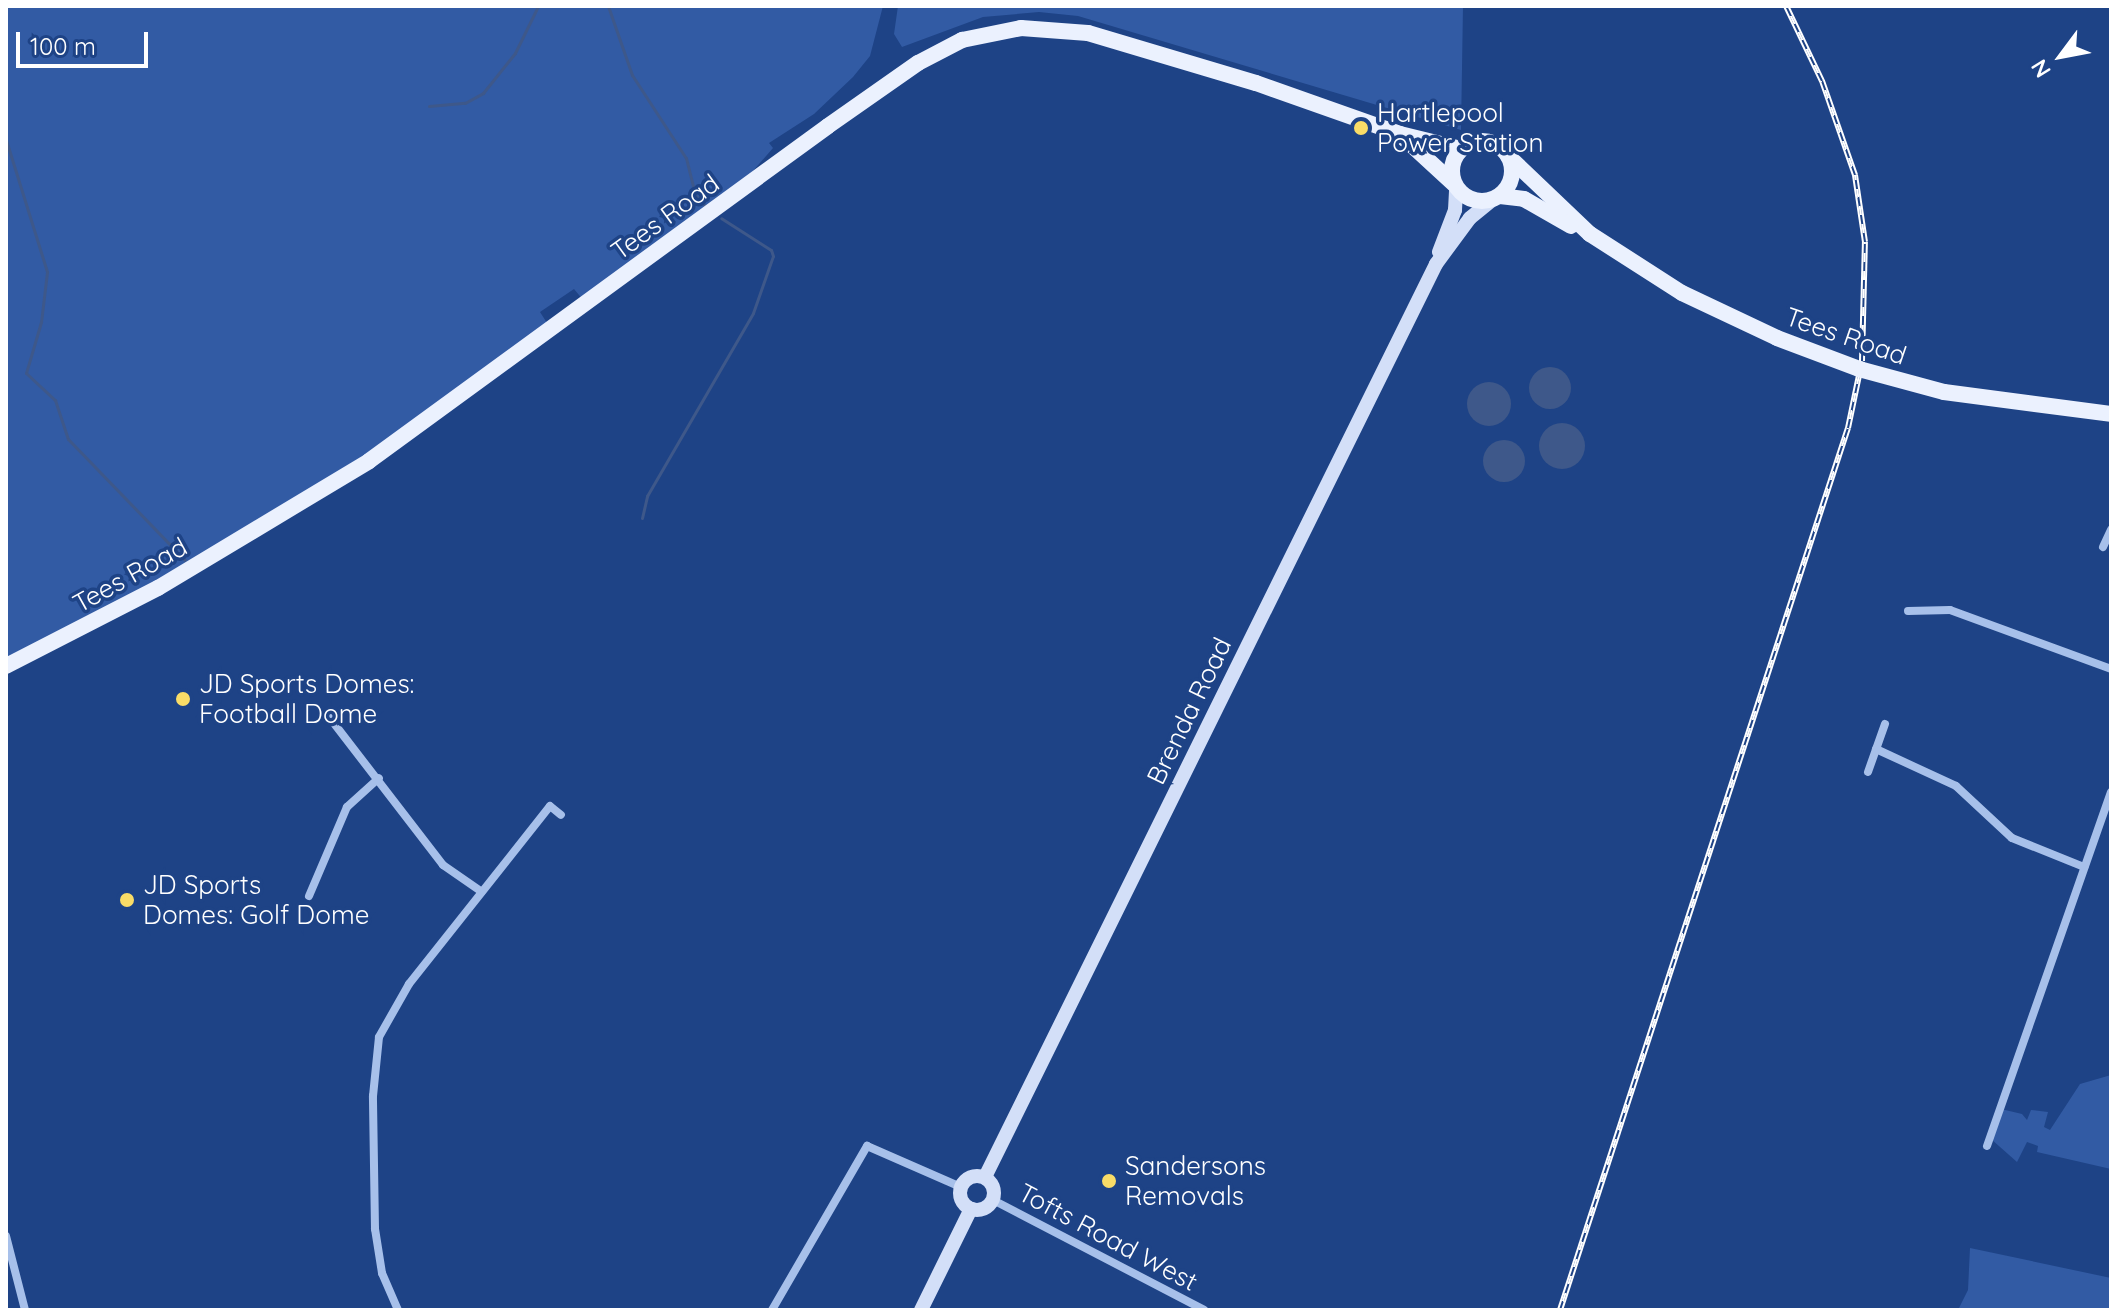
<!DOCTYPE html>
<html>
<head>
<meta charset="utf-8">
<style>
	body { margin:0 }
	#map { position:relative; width:2117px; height:1316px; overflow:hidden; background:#1e4386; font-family:Quicksand,sans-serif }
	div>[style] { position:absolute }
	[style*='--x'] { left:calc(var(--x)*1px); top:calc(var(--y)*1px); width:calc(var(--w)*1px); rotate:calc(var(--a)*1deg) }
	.green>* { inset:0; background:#325ba4 }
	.water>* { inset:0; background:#3e588a }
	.round { border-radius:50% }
	.stream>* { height:3px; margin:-1.5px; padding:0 1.5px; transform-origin:1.5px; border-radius:1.5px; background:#3e588a }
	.minor>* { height:8px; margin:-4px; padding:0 4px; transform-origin:4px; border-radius:4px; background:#a7c0ea }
	.secondary>* { height:14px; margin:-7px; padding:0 7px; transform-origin:7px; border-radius:7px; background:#d3dff8 }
	.secondary>.ring { margin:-7px; padding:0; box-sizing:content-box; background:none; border:14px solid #d3dff8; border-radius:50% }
	.primary>* { height:16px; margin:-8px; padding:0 8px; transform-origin:8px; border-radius:8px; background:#ebf1fe }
	.primary>.ring { margin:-8px; padding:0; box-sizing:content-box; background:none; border:16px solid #ebf1fe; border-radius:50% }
	.rail>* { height:6px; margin-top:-3px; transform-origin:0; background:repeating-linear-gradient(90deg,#1e4386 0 9px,#fff 0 18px); box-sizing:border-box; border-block:2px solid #fff }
	.primary-bridge>* { height:16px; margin:-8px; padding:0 8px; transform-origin:8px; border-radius:8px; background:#ebf1fe }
	.dots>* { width:22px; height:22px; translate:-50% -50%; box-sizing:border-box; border:4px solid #1e4386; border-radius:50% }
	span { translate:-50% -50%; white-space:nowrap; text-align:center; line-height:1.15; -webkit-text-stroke:7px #1e4386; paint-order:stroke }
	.poi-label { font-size:26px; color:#fff }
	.left { translate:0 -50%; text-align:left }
	.street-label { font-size:26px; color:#fff }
	.frame { position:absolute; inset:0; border:8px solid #fff; pointer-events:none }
	.north { position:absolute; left:2021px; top:16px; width:80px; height:80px; -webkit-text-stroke:6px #1e4386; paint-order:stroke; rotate:238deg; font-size:22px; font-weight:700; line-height:32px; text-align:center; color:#fff }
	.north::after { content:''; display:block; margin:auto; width:28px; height:36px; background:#fff; clip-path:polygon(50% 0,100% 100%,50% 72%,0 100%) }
	.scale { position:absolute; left:16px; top:32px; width:132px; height:36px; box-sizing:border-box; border:4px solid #fff; border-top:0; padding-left:10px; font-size:24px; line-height:28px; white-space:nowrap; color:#fff; -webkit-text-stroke:6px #1e4386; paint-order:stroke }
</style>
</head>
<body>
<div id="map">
	<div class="green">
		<i style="clip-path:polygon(6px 6px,883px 6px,870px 56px,853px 77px,814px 114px,769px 143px,773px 148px,746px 179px,584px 301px,574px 289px,540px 312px,547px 323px,336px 476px,152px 584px,6px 658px)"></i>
		<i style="clip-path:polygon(898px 6px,1463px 6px,1461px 130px,1078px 16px,1039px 12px,983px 17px,902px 47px,894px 34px)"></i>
		<i style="clip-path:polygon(2111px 1075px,2111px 1169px,2037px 1152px,2038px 1146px,2027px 1142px,2017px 1162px,1991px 1139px,2001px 1109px,2022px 1114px,2027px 1120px,2031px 1110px,2048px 1112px,2044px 1127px,2050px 1130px,2080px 1084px)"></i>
		<i style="clip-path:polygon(1970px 1248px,2111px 1278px,2111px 1310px,1958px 1310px,1968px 1290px)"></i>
	</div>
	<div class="water">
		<i class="round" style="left:1529px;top:367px;width:42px;height:42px"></i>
		<i class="round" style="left:1467px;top:382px;width:44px;height:44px"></i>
		<i class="round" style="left:1539px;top:423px;width:46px;height:46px"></i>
		<i class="round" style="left:1483px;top:440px;width:42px;height:42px"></i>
	</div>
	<div class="stream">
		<i style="--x:608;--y:6;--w:73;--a:70.8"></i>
		<i style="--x:632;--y:75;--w:99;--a:57"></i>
		<i style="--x:686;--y:158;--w:38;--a:76"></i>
		<i style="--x:695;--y:195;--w:16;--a:47"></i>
		<i style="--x:429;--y:106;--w:36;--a:-5"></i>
		<i style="--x:465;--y:103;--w:21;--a:-29"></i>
		<i style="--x:483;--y:93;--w:51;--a:-51.3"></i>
		<i style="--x:515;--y:53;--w:52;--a:-63.9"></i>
		<i style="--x:6;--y:140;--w:138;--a:72.7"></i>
		<i style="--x:47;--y:272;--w:50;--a:96.8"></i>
		<i style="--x:41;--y:322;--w:53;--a:106.4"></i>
		<i style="--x:26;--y:373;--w:40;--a:43"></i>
		<i style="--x:55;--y:400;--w:41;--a:71.6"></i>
		<i style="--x:68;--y:439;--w:168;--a:46"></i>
		<i style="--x:642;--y:518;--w:23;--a:-77"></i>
		<i style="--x:647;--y:496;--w:211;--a:-59.9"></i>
		<i style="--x:753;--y:313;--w:60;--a:-70.7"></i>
		<i style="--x:773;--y:256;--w:6;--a:-108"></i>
		<i style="--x:771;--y:250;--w:59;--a:-147.4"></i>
	</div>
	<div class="minor">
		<i style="--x:2103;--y:547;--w:19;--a:-65"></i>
		<i style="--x:1908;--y:611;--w:42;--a:-1.4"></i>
		<i style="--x:1950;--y:610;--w:171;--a:20.1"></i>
		<i style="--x:326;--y:713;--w:192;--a:52.4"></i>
		<i style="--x:443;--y:865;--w:47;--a:34.7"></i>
		<i style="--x:1876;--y:749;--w:88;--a:24.8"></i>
		<i style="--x:1956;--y:786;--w:76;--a:42.9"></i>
		<i style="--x:2012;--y:838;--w:78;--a:21.9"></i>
		<i style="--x:1868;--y:772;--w:51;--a:-70.5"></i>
		<i style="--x:309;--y:896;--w:97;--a:-66.9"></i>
		<i style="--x:347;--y:807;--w:43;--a:-42.2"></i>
		<i style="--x:1987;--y:1146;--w:375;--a:-70.7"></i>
		<i style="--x:993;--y:1200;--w:238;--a:27.5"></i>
		<i style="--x:6;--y:1236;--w:76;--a:75.6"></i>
		<i style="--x:398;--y:1310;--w:40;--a:-113.4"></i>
		<i style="--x:382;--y:1273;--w:45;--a:-99"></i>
		<i style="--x:375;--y:1229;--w:133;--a:-90.9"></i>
		<i style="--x:373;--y:1096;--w:59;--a:-84.2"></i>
		<i style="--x:379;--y:1037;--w:61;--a:-60.5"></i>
		<i style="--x:409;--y:984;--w:227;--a:-51.6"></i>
		<i style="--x:550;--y:806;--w:14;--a:39"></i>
		<i style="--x:772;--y:1310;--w:190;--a:-59.9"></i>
		<i style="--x:867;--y:1146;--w:103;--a:23.6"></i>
	</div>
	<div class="secondary">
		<i style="--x:1439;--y:252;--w:45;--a:-69.1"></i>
		<i style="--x:1455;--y:210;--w:22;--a:-87"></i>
		<i class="ring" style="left:960px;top:1176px;width:20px;height:20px"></i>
		<i style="--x:985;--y:1177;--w:1018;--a:-63.71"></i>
		<i style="--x:1436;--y:264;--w:57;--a:-53.5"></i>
		<i style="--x:1470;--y:218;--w:28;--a:-39"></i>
		<i style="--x:921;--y:1310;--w:113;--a:-63.7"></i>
	</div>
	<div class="primary">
		<i style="--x:1404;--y:138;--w:68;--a:42.6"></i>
		<i class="ring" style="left:1452px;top:141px;width:44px;height:44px"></i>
		<i style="--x:1508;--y:156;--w:113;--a:43.6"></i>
		<i style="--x:1590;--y:234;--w:109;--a:32.7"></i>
		<i style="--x:1682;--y:293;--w:105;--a:25.3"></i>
		<i style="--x:1500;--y:196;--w:24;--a:7"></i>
		<i style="--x:1524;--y:199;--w:54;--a:29.9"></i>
		<i style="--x:1944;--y:392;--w:168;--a:7.5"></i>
		<i style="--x:6;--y:666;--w:171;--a:-27.2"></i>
		<i style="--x:158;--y:588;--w:246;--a:-31"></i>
		<i style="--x:369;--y:461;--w:568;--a:-36.12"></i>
		<i style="--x:828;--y:126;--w:110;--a:-35"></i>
		<i style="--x:918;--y:63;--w:50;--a:-27.6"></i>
		<i style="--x:962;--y:40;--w:60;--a:-11.5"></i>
		<i style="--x:1021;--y:28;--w:67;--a:4.3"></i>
		<i style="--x:1088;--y:33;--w:175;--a:16.6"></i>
		<i style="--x:1256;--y:83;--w:153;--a:19.5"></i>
		<i style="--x:1400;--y:134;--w:63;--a:13.8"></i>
	</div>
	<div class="rail">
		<i style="--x:1560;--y:1310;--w:928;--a:-71.92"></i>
		<i style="--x:1848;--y:428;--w:68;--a:-78.2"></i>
		<i style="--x:1862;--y:361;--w:119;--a:-88.6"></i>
		<i style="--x:1865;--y:242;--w:68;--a:-98.5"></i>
		<i style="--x:1855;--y:175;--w:100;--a:-109.3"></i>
		<i style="--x:1822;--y:81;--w:83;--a:-115.6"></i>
	</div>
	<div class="primary-bridge">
		<i style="--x:1777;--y:338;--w:88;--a:20.7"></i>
		<i style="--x:1859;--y:369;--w:88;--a:15.1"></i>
	</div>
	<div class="dots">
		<i style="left:1361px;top:128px;background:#f9dc67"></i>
		<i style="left:183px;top:699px;background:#f9dc67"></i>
		<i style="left:127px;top:900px;background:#f9dc67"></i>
		<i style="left:1109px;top:1181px;background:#f9dc67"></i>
	</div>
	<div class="poi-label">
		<span class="left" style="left:1377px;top:128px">Hartlepool<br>Power Station</span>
		<span class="left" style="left:199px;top:699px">JD Sports Domes:<br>Football Dome</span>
		<span class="left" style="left:143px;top:900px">JD Sports<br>Domes: Golf Dome</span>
		<span class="left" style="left:1125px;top:1181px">Sandersons<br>Removals</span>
	</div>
	<div class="street-label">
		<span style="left:665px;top:217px;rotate:-36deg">Tees Road</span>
		<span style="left:1846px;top:336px;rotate:19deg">Tees Road</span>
		<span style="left:130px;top:575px;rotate:-29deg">Tees Road</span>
		<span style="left:1189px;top:711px;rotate:-64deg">Brenda Road</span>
		<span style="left:1108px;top:1237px;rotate:28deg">Tofts Road West</span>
	</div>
	<div class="frame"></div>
	<div class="north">N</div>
	<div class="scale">100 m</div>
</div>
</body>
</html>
